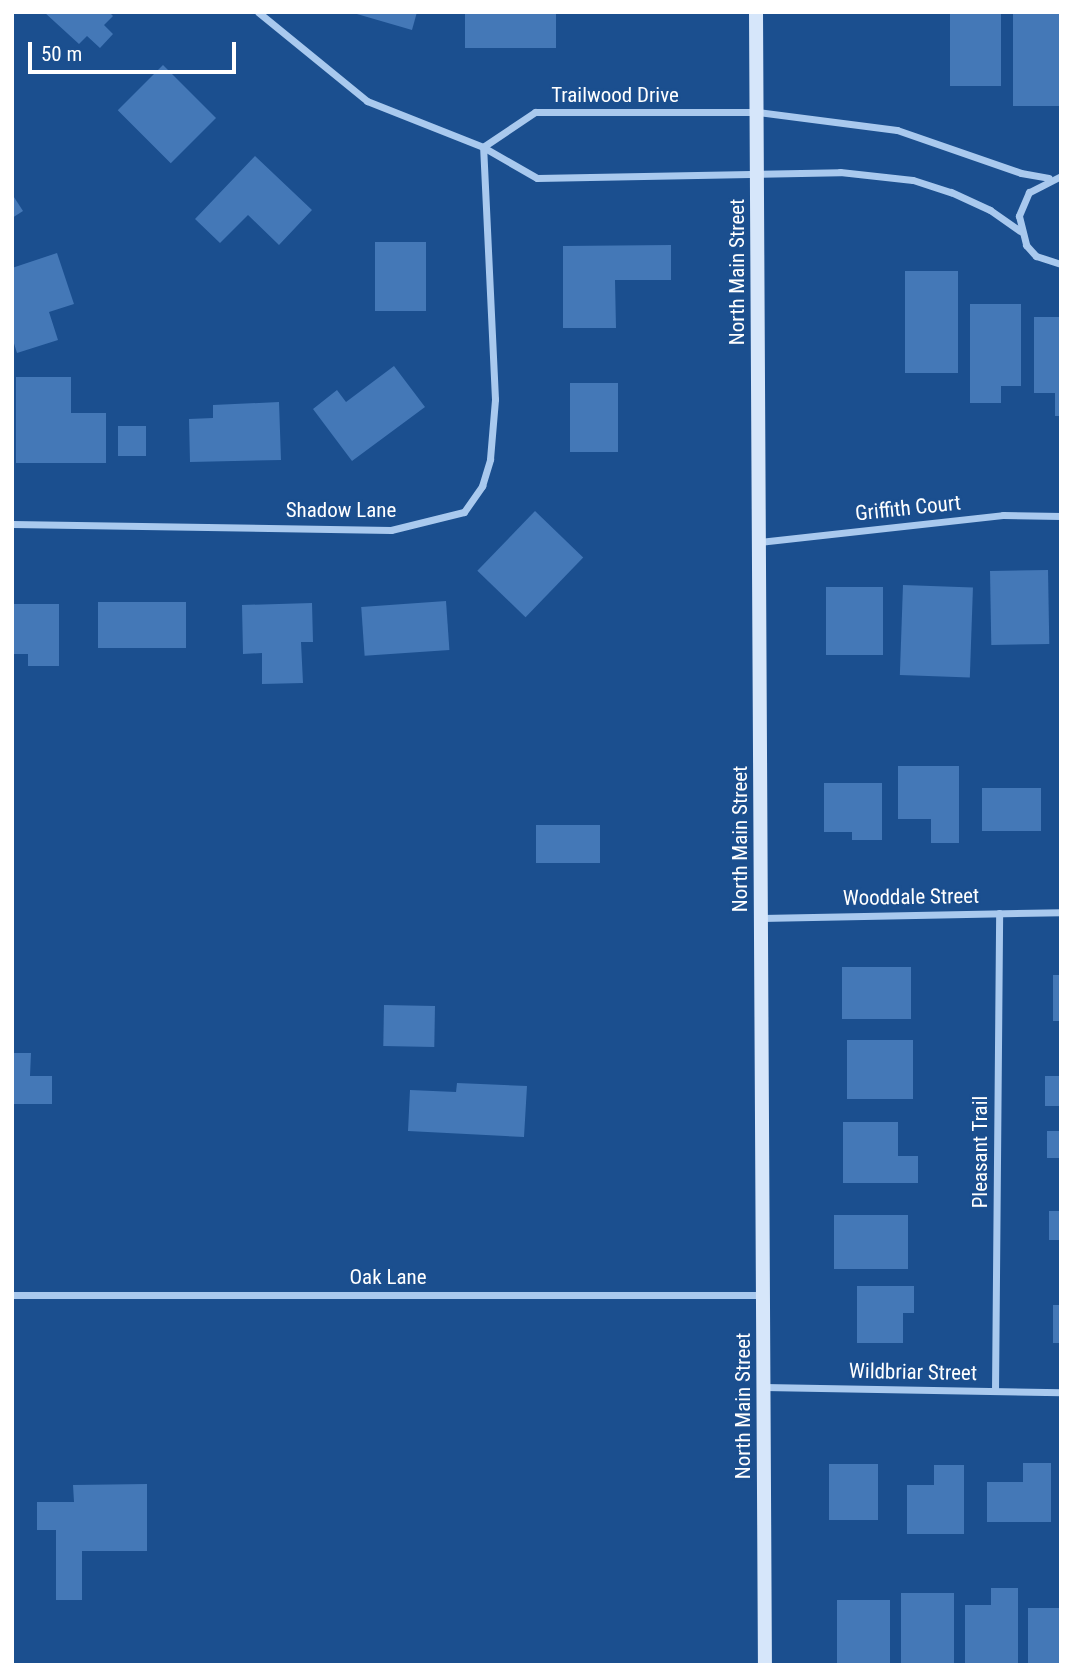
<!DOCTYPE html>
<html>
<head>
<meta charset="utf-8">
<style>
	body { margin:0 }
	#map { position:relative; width:1073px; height:1677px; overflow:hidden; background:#1b4f8f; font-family:"Roboto Condensed",sans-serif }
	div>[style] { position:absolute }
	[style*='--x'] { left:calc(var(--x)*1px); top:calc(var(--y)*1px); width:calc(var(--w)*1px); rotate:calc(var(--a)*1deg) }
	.building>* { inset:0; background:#4478b7; transform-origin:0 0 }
	.street>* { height:7px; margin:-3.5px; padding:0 3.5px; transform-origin:3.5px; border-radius:3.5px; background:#a9c9ee }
	.secondary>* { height:14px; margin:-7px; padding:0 7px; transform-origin:7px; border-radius:7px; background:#d6e6fa }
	span { translate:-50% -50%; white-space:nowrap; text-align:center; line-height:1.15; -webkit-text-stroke:5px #1b4f8f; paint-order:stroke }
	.street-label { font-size:21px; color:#fff }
	.frame { position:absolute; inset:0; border:14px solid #fff; pointer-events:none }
	.scale { position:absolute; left:28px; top:42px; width:208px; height:32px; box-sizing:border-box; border:4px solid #fff; border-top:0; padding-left:9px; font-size:21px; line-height:24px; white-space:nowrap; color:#fff; -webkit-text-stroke:5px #1b4f8f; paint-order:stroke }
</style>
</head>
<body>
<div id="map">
	<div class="building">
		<i style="clip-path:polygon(44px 12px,109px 12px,113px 16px,104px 25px,113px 34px,100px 48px,87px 36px,79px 44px)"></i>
		<i style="clip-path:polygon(350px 12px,417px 12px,412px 30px)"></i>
		<i style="left:465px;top:12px;width:91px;height:36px"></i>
		<i style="left:950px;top:12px;width:51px;height:74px"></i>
		<i style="left:1013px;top:12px;width:48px;height:94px"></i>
		<i style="left:163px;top:65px;width:75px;height:64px;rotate:45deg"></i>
		<i style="clip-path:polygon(255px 156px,312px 210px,279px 245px,248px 215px,220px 243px,195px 219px)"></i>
		<i style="clip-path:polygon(12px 194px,23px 211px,12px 218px)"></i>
		<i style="left:375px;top:242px;width:51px;height:69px"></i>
		<i style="clip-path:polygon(671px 245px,671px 280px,615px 280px,616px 328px,563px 328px,563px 246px)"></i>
		<i style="clip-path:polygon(57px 253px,74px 304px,49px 312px,58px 340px,17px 353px,12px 337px,12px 268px)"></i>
		<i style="left:905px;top:271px;width:53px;height:102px"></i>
		<i style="clip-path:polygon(970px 304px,1021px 304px,1021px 386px,1001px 386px,1001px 403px,970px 403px)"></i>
		<i style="clip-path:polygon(1034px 317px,1061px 317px,1061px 416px,1055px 416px,1055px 393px,1034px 393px)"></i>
		<i style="clip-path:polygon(394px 366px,425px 407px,352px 461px,313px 409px,337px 390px,346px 402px)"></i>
		<i style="clip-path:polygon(16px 377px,71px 377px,71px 413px,106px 413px,106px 463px,16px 463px)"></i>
		<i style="left:570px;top:383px;width:48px;height:69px"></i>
		<i style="clip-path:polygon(279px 402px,281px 460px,190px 462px,189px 419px,213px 418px,213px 405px)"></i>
		<i style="left:118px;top:426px;width:28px;height:30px"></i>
		<i style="left:535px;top:511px;width:67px;height:83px;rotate:44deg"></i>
		<i style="left:1048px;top:570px;width:74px;height:58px;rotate:89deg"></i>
		<i style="left:903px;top:585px;width:70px;height:90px;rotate:2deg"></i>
		<i style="left:826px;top:587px;width:57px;height:68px"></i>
		<i style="left:446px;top:601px;width:49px;height:85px;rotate:86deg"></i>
		<i style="left:98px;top:602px;width:88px;height:46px"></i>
		<i style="clip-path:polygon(312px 603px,313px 642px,301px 642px,303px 683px,262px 684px,262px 653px,243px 654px,242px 605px)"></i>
		<i style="clip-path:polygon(12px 604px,59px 604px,59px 666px,28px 666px,28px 654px,12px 654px)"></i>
		<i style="clip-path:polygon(898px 766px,959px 766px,959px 843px,931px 843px,931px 819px,898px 819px)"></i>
		<i style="clip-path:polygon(824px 783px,882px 783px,882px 840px,852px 840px,852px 832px,824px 832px)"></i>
		<i style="left:982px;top:788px;width:59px;height:43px"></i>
		<i style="left:536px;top:825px;width:64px;height:38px"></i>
		<i style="left:842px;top:967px;width:69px;height:52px"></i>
		<i style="left:1053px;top:975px;width:8px;height:46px"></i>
		<i style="left:384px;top:1005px;width:51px;height:41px;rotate:1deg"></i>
		<i style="left:847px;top:1040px;width:66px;height:59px"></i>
		<i style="clip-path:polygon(12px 1053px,31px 1053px,30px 1076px,52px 1076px,52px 1104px,12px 1104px)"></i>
		<i style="left:1045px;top:1076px;width:16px;height:30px"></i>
		<i style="clip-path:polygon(457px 1083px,527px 1086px,524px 1137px,408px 1131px,410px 1090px,456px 1092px)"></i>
		<i style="clip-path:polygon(843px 1122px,898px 1122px,898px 1156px,918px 1156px,918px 1183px,843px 1183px)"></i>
		<i style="left:1047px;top:1131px;width:14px;height:27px"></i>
		<i style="left:1049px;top:1211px;width:12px;height:29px"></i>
		<i style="left:834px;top:1215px;width:74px;height:54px"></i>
		<i style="clip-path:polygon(857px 1286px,914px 1286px,914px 1313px,903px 1313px,903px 1343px,857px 1343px)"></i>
		<i style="left:1053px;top:1305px;width:8px;height:38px"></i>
		<i style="clip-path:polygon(1023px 1463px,1051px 1463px,1051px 1522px,987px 1522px,987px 1482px,1023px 1482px)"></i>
		<i style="left:829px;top:1464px;width:49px;height:56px"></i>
		<i style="clip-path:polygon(934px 1465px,964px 1465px,964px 1534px,907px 1534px,907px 1485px,934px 1485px)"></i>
		<i style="clip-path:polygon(147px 1484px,147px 1551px,82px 1551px,82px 1600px,56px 1600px,56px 1530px,37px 1530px,37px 1502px,74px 1502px,73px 1485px)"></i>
		<i style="clip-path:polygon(991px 1588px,1018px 1588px,1018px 1665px,965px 1665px,965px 1605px,991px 1605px)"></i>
		<i style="left:901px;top:1593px;width:53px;height:72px"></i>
		<i style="left:837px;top:1600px;width:53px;height:65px"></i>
		<i style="left:1028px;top:1608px;width:33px;height:57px"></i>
	</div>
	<div class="street">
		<i style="--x:258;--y:12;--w:141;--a:39.2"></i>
		<i style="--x:367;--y:101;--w:125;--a:21.6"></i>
		<i style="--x:483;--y:147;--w:62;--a:29.9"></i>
		<i style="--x:537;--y:178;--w:303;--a:-1.1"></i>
		<i style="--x:840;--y:172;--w:73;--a:6.3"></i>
		<i style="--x:913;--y:180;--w:40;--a:18"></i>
		<i style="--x:951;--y:192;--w:43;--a:24.8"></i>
		<i style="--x:990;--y:210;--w:37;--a:35"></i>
		<i style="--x:483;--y:147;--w:63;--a:-33.9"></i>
		<i style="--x:535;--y:112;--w:222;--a:0"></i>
		<i style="--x:757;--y:112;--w:141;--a:7.3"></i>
		<i style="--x:897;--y:130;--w:131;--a:19.1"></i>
		<i style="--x:1021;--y:173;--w:28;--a:10"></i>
		<i style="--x:1061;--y:176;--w:36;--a:153"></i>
		<i style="--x:1029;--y:192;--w:26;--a:113"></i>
		<i style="--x:1019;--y:216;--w:30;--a:76"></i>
		<i style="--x:1026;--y:245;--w:15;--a:48"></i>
		<i style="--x:1036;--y:256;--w:26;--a:18"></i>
		<i style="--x:12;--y:524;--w:379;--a:0.9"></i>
		<i style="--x:391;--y:530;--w:75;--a:-13.9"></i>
		<i style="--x:464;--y:512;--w:32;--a:-55"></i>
		<i style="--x:482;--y:486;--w:28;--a:-73"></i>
		<i style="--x:490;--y:459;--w:60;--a:-85.2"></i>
		<i style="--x:495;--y:399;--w:252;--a:-92.7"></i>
		<i style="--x:759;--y:542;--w:245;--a:-6.3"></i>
		<i style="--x:1003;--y:515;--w:58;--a:1"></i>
		<i style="--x:761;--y:918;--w:300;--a:-1.1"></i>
		<i style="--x:12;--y:1295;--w:751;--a:0"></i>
		<i style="--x:764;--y:1387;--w:297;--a:1"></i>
		<i style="--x:995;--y:1391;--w:478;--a:-89.5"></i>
	</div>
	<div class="secondary">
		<i style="--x:756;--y:12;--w:1653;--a:89.69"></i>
	</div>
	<div class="street-label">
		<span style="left:615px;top:95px">Trailwood Drive</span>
		<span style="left:737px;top:272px;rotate:-90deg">North Main Street</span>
		<span style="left:908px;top:508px;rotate:-6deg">Griffith Court</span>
		<span style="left:341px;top:510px">Shadow Lane</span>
		<span style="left:740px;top:839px;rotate:-90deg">North Main Street</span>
		<span style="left:911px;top:897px;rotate:-1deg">Wooddale Street</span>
		<span style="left:980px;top:1152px;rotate:-90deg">Pleasant Trail</span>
		<span style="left:388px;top:1277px">Oak Lane</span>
		<span style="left:913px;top:1372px;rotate:1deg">Wildbriar Street</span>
		<span style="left:743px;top:1406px;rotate:-90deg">North Main Street</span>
	</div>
	<div class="frame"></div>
	<div class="scale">50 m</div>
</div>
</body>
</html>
